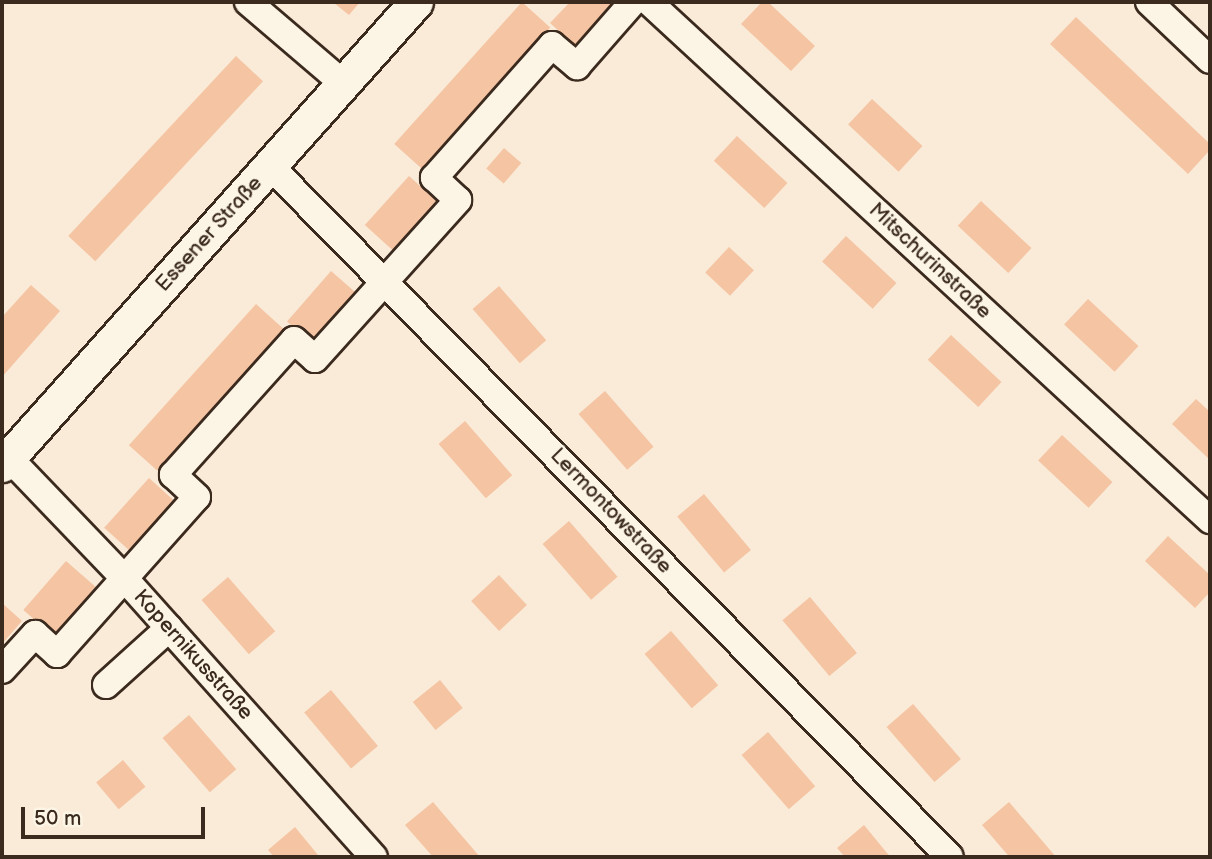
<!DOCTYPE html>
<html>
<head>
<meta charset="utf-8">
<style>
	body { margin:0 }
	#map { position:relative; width:1212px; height:859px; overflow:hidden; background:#faebd8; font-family:"Balsamiq Sans",sans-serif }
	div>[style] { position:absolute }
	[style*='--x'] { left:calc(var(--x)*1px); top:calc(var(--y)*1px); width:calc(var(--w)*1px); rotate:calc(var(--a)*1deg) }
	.building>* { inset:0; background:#f4c4a3; transform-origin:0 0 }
	.roads { filter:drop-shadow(2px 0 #3b2a1e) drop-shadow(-2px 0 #3b2a1e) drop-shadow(0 2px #3b2a1e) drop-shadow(0 -2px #3b2a1e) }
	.minor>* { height:26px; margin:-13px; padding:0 13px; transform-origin:13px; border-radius:13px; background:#fcf5e5 }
	.major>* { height:33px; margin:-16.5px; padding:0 16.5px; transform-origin:16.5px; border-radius:16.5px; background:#fcf5e5 }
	span { translate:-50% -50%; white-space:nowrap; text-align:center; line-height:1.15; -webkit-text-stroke:5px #fcf5e5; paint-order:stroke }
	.street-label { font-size:21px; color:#3b2a1e }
	.frame { position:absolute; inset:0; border:4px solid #3b2a1e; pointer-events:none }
	.scale { position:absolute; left:21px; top:807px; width:184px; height:32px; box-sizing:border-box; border:4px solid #3b2a1e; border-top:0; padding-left:9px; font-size:21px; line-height:24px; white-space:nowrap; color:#3b2a1e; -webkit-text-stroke:5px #fcf5e5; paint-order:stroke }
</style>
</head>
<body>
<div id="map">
	<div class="building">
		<i style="clip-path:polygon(315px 2px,360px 2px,349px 15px,334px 3px)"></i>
		<i style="left:522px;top:2px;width:38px;height:191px;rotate:42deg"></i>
		<i style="clip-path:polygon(570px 2px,622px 2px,579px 49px,550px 23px)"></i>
		<i style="clip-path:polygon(762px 2px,768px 2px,815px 46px,791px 71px,741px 24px)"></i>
		<i style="clip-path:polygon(1076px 17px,1210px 144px,1210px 150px,1188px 174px,1050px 44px)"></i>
		<i style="left:236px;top:56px;width:37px;height:246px;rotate:43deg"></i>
		<i style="left:872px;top:99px;width:69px;height:35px;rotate:43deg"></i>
		<i style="left:737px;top:136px;width:69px;height:34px;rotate:43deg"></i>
		<i style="left:504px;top:148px;width:23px;height:27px;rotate:41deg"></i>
		<i style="left:409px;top:176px;width:42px;height:66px;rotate:42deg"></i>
		<i style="left:981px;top:201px;width:69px;height:34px;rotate:43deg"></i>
		<i style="left:846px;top:236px;width:69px;height:35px;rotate:43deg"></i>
		<i style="left:729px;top:247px;width:34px;height:35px;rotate:43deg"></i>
		<i style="left:331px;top:271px;width:38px;height:67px;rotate:41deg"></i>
		<i style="clip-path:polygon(31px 285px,60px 311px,2px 377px,2px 317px)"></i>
		<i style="left:499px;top:286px;width:72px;height:35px;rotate:49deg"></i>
		<i style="left:1088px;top:299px;width:69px;height:35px;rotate:43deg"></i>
		<i style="left:256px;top:304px;width:38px;height:190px;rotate:42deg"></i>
		<i style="left:951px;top:335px;width:69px;height:34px;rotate:43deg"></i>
		<i style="left:605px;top:391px;width:74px;height:35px;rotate:49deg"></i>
		<i style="clip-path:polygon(1196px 399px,1210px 412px,1210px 460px,1172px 424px)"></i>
		<i style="left:465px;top:421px;width:72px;height:35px;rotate:49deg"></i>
		<i style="left:1062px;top:435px;width:69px;height:35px;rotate:43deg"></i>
		<i style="left:149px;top:478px;width:38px;height:67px;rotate:42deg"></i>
		<i style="left:704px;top:494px;width:73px;height:35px;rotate:50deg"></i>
		<i style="left:569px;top:521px;width:74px;height:35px;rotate:49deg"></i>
		<i style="clip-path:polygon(1168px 536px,1210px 575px,1210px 592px,1195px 608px,1145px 561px)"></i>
		<i style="left:66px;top:561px;width:41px;height:65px;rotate:41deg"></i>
		<i style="left:499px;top:575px;width:41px;height:38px;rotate:47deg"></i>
		<i style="left:228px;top:577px;width:72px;height:35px;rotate:49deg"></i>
		<i style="left:810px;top:597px;width:73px;height:36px;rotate:50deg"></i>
		<i style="clip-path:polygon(2px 603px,22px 621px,2px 644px)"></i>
		<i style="left:671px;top:631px;width:72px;height:35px;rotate:49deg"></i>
		<i style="left:440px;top:680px;width:36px;height:35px;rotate:51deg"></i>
		<i style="left:331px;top:690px;width:73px;height:35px;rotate:50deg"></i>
		<i style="left:913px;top:704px;width:73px;height:35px;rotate:49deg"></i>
		<i style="left:189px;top:715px;width:72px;height:35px;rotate:49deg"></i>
		<i style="left:768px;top:732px;width:72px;height:35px;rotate:49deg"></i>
		<i style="left:123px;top:760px;width:35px;height:35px;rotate:50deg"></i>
		<i style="clip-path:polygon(433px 802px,456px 829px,480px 857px,433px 857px,405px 825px)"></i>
		<i style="clip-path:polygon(1009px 802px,1033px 830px,1056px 857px,1010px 857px,1006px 853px,982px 825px)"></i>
		<i style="clip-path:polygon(864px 825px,887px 853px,891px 857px,845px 857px,837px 848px)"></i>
		<i style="clip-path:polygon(295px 827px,318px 855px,320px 857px,274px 857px,268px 850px)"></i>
	</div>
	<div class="roads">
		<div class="minor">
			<i style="--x:248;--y:2;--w:126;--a:40.5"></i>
			<i style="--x:649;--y:2;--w:764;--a:42.72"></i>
			<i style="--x:1149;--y:2;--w:84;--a:43.6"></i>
			<i style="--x:270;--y:166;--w:969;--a:45.46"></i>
			<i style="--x:8;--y:457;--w:170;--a:46.2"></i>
			<i style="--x:126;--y:580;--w:372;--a:48.2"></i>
			<i style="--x:2;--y:670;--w:49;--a:-47.5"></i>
			<i style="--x:35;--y:634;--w:30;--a:42"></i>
			<i style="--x:57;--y:654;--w:210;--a:-48.3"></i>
			<i style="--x:197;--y:497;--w:33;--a:-137"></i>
			<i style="--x:173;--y:475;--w:181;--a:-48.1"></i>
			<i style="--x:294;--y:340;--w:28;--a:42"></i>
			<i style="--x:315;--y:359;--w:214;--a:-48"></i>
			<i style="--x:458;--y:200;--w:33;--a:-137"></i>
			<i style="--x:434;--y:178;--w:178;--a:-48.4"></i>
			<i style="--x:552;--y:45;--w:33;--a:40"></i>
			<i style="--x:577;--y:66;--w:85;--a:-48.8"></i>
			<i style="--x:106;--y:685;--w:85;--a:-42.1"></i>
		</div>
		<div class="major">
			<i style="--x:2;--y:465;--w:621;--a:-48.2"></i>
		</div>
	</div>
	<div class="street-label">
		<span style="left:209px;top:234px;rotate:-48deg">Essener Straße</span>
		<span style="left:930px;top:261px;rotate:43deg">Mitschurinstraße</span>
		<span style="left:611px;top:511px;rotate:46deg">Lermontowstraße</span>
		<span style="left:193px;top:655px;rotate:48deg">Kopernikusstraße</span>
	</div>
	<div class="frame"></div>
	<div class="scale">50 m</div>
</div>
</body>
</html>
